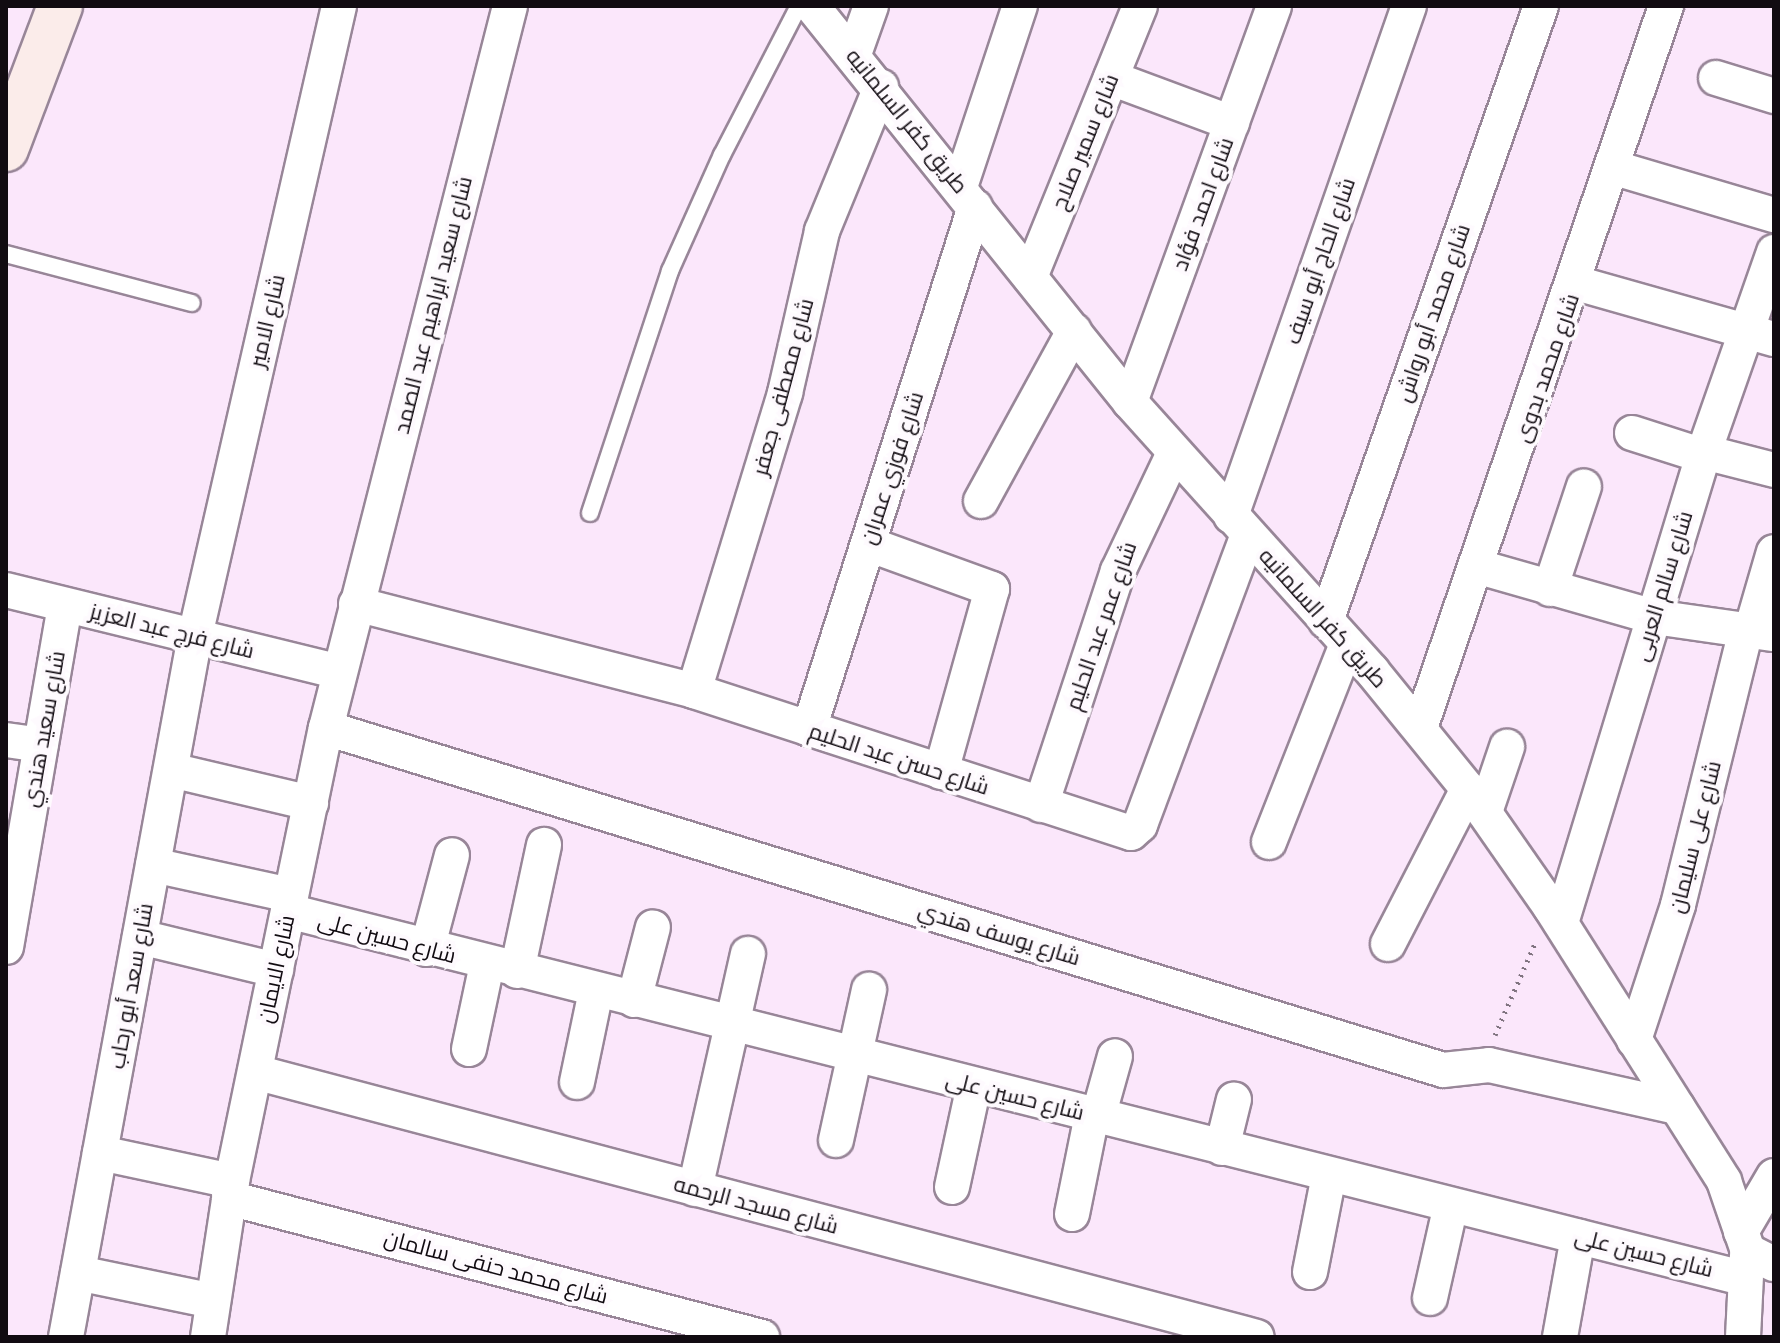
<!DOCTYPE html>
<html>
<head>
<meta charset="utf-8">
<style>
	body { margin:0 }
	#map { position:relative; width:1780px; height:1343px; overflow:hidden; background:#fbe7fb; font-family:"Archivo Narrow",Cairo,sans-serif }
	div>[style] { position:absolute }
	[style*='--x'] { left:calc(var(--x)*1px); top:calc(var(--y)*1px); width:calc(var(--w)*1px); rotate:calc(var(--a)*1deg) }
	.path>* { height:5px; margin-top:-2.5px; transform-origin:0; background:repeating-linear-gradient(90deg,#7f737f 0 2px,transparent 0 8px) }
	.roads { filter:drop-shadow(2px 0 #988698) drop-shadow(-2px 0 #988698) drop-shadow(0 2px #988698) drop-shadow(0 -2px #988698) }
	.lane>* { height:16px; margin:-8px; padding:0 8px; transform-origin:8px; border-radius:8px; background:#fff }
	.street>* { height:34px; margin:-17px; padding:0 17px; transform-origin:17px; border-radius:17px; background:#fff }
	.secondary>* { height:44px; margin:-22px; padding:0 22px; transform-origin:22px; border-radius:22px; background:#fbecea }
	span { translate:-50% -50%; white-space:nowrap; text-align:center; line-height:1.15; -webkit-text-stroke:8px #fefafe; paint-order:stroke }
	.street-label { font-size:22px; color:#110b11 }
	.frame { position:absolute; inset:0; border:8px solid #110b11; pointer-events:none }
</style>
</head>
<body>
<div id="map">
	<div class="path">
		<i style="--x:1495;--y:1035;--w:103;--a:-66.4"></i>
	</div>
	<div class="roads">
		<div class="lane">
			<i style="--x:6;--y:254;--w:192;--a:14.8"></i>
			<i style="--x:590;--y:513;--w:255;--a:-71.7"></i>
			<i style="--x:670;--y:271;--w:127;--a:-65.9"></i>
			<i style="--x:722;--y:155;--w:168;--a:-62.7"></i>
		</div>
		<div class="street">
			<i style="--x:812;--y:6;--w:508;--a:51.23"></i>
			<i style="--x:1130;--y:402;--w:362;--a:48"></i>
			<i style="--x:1372;--y:671;--w:152;--a:50.9"></i>
			<i style="--x:1468;--y:789;--w:145;--a:55.1"></i>
			<i style="--x:1551;--y:908;--w:323;--a:57.6"></i>
			<i style="--x:1724;--y:1181;--w:74;--a:71.1"></i>
			<i style="--x:1748;--y:1251;--w:29;--a:27"></i>
			<i style="--x:854;--y:54;--w:51;--a:-70.5"></i>
			<i style="--x:1111;--y:78;--w:129;--a:20.4"></i>
			<i style="--x:1716;--y:78;--w:61;--a:17.2"></i>
			<i style="--x:1615;--y:168;--w:166;--a:16.5"></i>
			<i style="--x:960;--y:187;--w:191;--a:-71.7"></i>
			<i style="--x:1030;--y:277;--w:292;--a:-67.9"></i>
			<i style="--x:1576;--y:283;--w:206;--a:15.8"></i>
			<i style="--x:1130;--y:402;--w:421;--a:-70"></i>
			<i style="--x:1632;--y:433;--w:76;--a:17.7"></i>
			<i style="--x:1704;--y:452;--w:72;--a:14.4"></i>
			<i style="--x:981;--y:501;--w:194;--a:-61.3"></i>
			<i style="--x:1231;--y:516;--w:540;--a:-70.76"></i>
			<i style="--x:868;--y:544;--w:132;--a:19.9"></i>
			<i style="--x:992;--y:589;--w:190;--a:105.6"></i>
			<i style="--x:1479;--y:567;--w:182;--a:15.9"></i>
			<i style="--x:1654;--y:617;--w:121;--a:8.1"></i>
			<i style="--x:1550;--y:589;--w:108;--a:-71.7"></i>
			<i style="--x:6;--y:590;--w:343;--a:13.8"></i>
			<i style="--x:356;--y:604;--w:349;--a:14.4"></i>
			<i style="--x:694;--y:691;--w:459;--a:18"></i>
			<i style="--x:1131;--y:833;--w:12;--a:-42"></i>
			<i style="--x:1140;--y:825;--w:309;--a:-69.6"></i>
			<i style="--x:1326;--y:621;--w:651;--a:-70.73"></i>
			<i style="--x:1751;--y:631;--w:82;--a:-73.8"></i>
			<i style="--x:694;--y:691;--w:312;--a:-73"></i>
			<i style="--x:785;--y:393;--w:166;--a:-77.1"></i>
			<i style="--x:822;--y:231;--w:156;--a:-67.7"></i>
			<i style="--x:326;--y:728;--w:1168;--a:17.02"></i>
			<i style="--x:1443;--y:1070;--w:46;--a:-6.2"></i>
			<i style="--x:1489;--y:1065;--w:193;--a:12.6"></i>
			<i style="--x:1420;--y:728;--w:763;--a:-71.18"></i>
			<i style="--x:809;--y:729;--w:548;--a:-72.36"></i>
			<i style="--x:6;--y:740;--w:35;--a:8"></i>
			<i style="--x:171;--y:770;--w:144;--a:13.3"></i>
			<i style="--x:1041;--y:805;--w:246;--a:-71.8"></i>
			<i style="--x:1118;--y:571;--w:131;--a:-64.6"></i>
			<i style="--x:1485;--y:812;--w:69;--a:-71.3"></i>
			<i style="--x:1269;--y:842;--w:213;--a:-68.5"></i>
			<i style="--x:153;--y:865;--w:141;--a:12.3"></i>
			<i style="--x:288;--y:911;--w:1501;--a:14.16"></i>
			<i style="--x:1561;--y:923;--w:492;--a:-73.1"></i>
			<i style="--x:1704;--y:452;--w:212;--a:-70.7"></i>
			<i style="--x:140;--y:937;--w:140;--a:13.6"></i>
			<i style="--x:1388;--y:944;--w:174;--a:-62.7"></i>
			<i style="--x:6;--y:947;--w:347;--a:-80.2"></i>
			<i style="--x:427;--y:949;--w:97;--a:-75.1"></i>
			<i style="--x:517;--y:971;--w:129;--a:-77.9"></i>
			<i style="--x:634;--y:1000;--w:75;--a:-75.4"></i>
			<i style="--x:1634;--y:1040;--w:142;--a:-71.9"></i>
			<i style="--x:1678;--y:905;--w:282;--a:-76.1"></i>
			<i style="--x:469;--y:1049;--w:87;--a:-78"></i>
			<i style="--x:255;--y:1072;--w:1036;--a:14.81"></i>
			<i style="--x:577;--y:1082;--w:93;--a:-78.2"></i>
			<i style="--x:1098;--y:1117;--w:63;--a:-74.4"></i>
			<i style="--x:836;--y:1140;--w:154;--a:-77.6"></i>
			<i style="--x:1222;--y:1148;--w:50;--a:-76.2"></i>
			<i style="--x:100;--y:1153;--w:135;--a:12"></i>
			<i style="--x:952;--y:1187;--w:104;--a:-77.8"></i>
			<i style="--x:695;--y:1189;--w:241;--a:-77.3"></i>
			<i style="--x:229;--y:1198;--w:551;--a:14.62"></i>
			<i style="--x:1072;--y:1214;--w:101;--a:-78.6"></i>
			<i style="--x:1741;--y:1232;--w:65;--a:-59.5"></i>
			<i style="--x:1310;--y:1272;--w:99;--a:-78.9"></i>
			<i style="--x:78;--y:1273;--w:138;--a:11.7"></i>
			<i style="--x:1430;--y:1298;--w:95;--a:-77.3"></i>
			<i style="--x:66;--y:1337;--w:713;--a:-79.57"></i>
			<i style="--x:195;--y:636;--w:646;--a:-77.12"></i>
			<i style="--x:208;--y:1337;--w:158;--a:-81.3"></i>
			<i style="--x:232;--y:1181;--w:463;--a:-78.3"></i>
			<i style="--x:326;--y:728;--w:745;--a:-75.7"></i>
			<i style="--x:1560;--y:1337;--w:102;--a:-79.8"></i>
			<i style="--x:1743;--y:1337;--w:82;--a:-87.2"></i>
		</div>
		<div class="secondary">
			<i style="--x:6;--y:149;--w:153;--a:-69.3"></i>
		</div>
	</div>
	<div class="street-label">
		<span style="left:907px;top:121px;rotate:51deg">طريق كفر السلمانيه</span>
		<span style="left:1085px;top:142px;rotate:-68deg">شارع سمير صلاح</span>
		<span style="left:1203px;top:204px;rotate:-70deg">شارع احمد فؤاد</span>
		<span style="left:1320px;top:261px;rotate:-71deg">شارع الحاج أبو سيف</span>
		<span style="left:433px;top:305px;rotate:-76deg">شارع سعيد ابراهيم عبد الصمد</span>
		<span style="left:1433px;top:313px;rotate:-71deg">شارع محمد أبو رواش</span>
		<span style="left:267px;top:321px;rotate:-77deg">شارع الامير</span>
		<span style="left:1547px;top:368px;rotate:-71deg">شارع محمد بدوى</span>
		<span style="left:783px;top:387px;rotate:-75deg">شارع مصطفى جعفر</span>
		<span style="left:892px;top:468px;rotate:-72deg">شارع فوزي عمران</span>
		<span style="left:1663px;top:586px;rotate:-73deg">شارع سالم العربى</span>
		<span style="left:1323px;top:618px;rotate:48deg">طريق كفر السلمانيه</span>
		<span style="left:1101px;top:626px;rotate:-71deg">شارع عمر عبد الحليم</span>
		<span style="left:172px;top:631px;rotate:14deg">شارع فرج عبد العزيز</span>
		<span style="left:44px;top:729px;rotate:-80deg">شارع سعيد هندي</span>
		<span style="left:899px;top:759px;rotate:18deg">شارع حسن عبد الحليم</span>
		<span style="left:1695px;top:837px;rotate:-76deg">شارع على سليمان</span>
		<span style="left:999px;top:934px;rotate:17deg">شارع يوسف هندي</span>
		<span style="left:387px;top:938px;rotate:15deg">شارع حسين على</span>
		<span style="left:276px;top:969px;rotate:-78deg">شارع الايمان</span>
		<span style="left:131px;top:986px;rotate:-80deg">شارع سعد أبو رحاب</span>
		<span style="left:1015px;top:1096px;rotate:14deg">شارع حسين على</span>
		<span style="left:756px;top:1205px;rotate:15deg">شارع مسجد الرحمه</span>
		<span style="left:1644px;top:1253px;rotate:14deg">شارع حسين على</span>
		<span style="left:496px;top:1267px;rotate:15deg">شارع محمد حنفى سالمان</span>
	</div>
	<div class="frame"></div>
</div>
</body>
</html>
